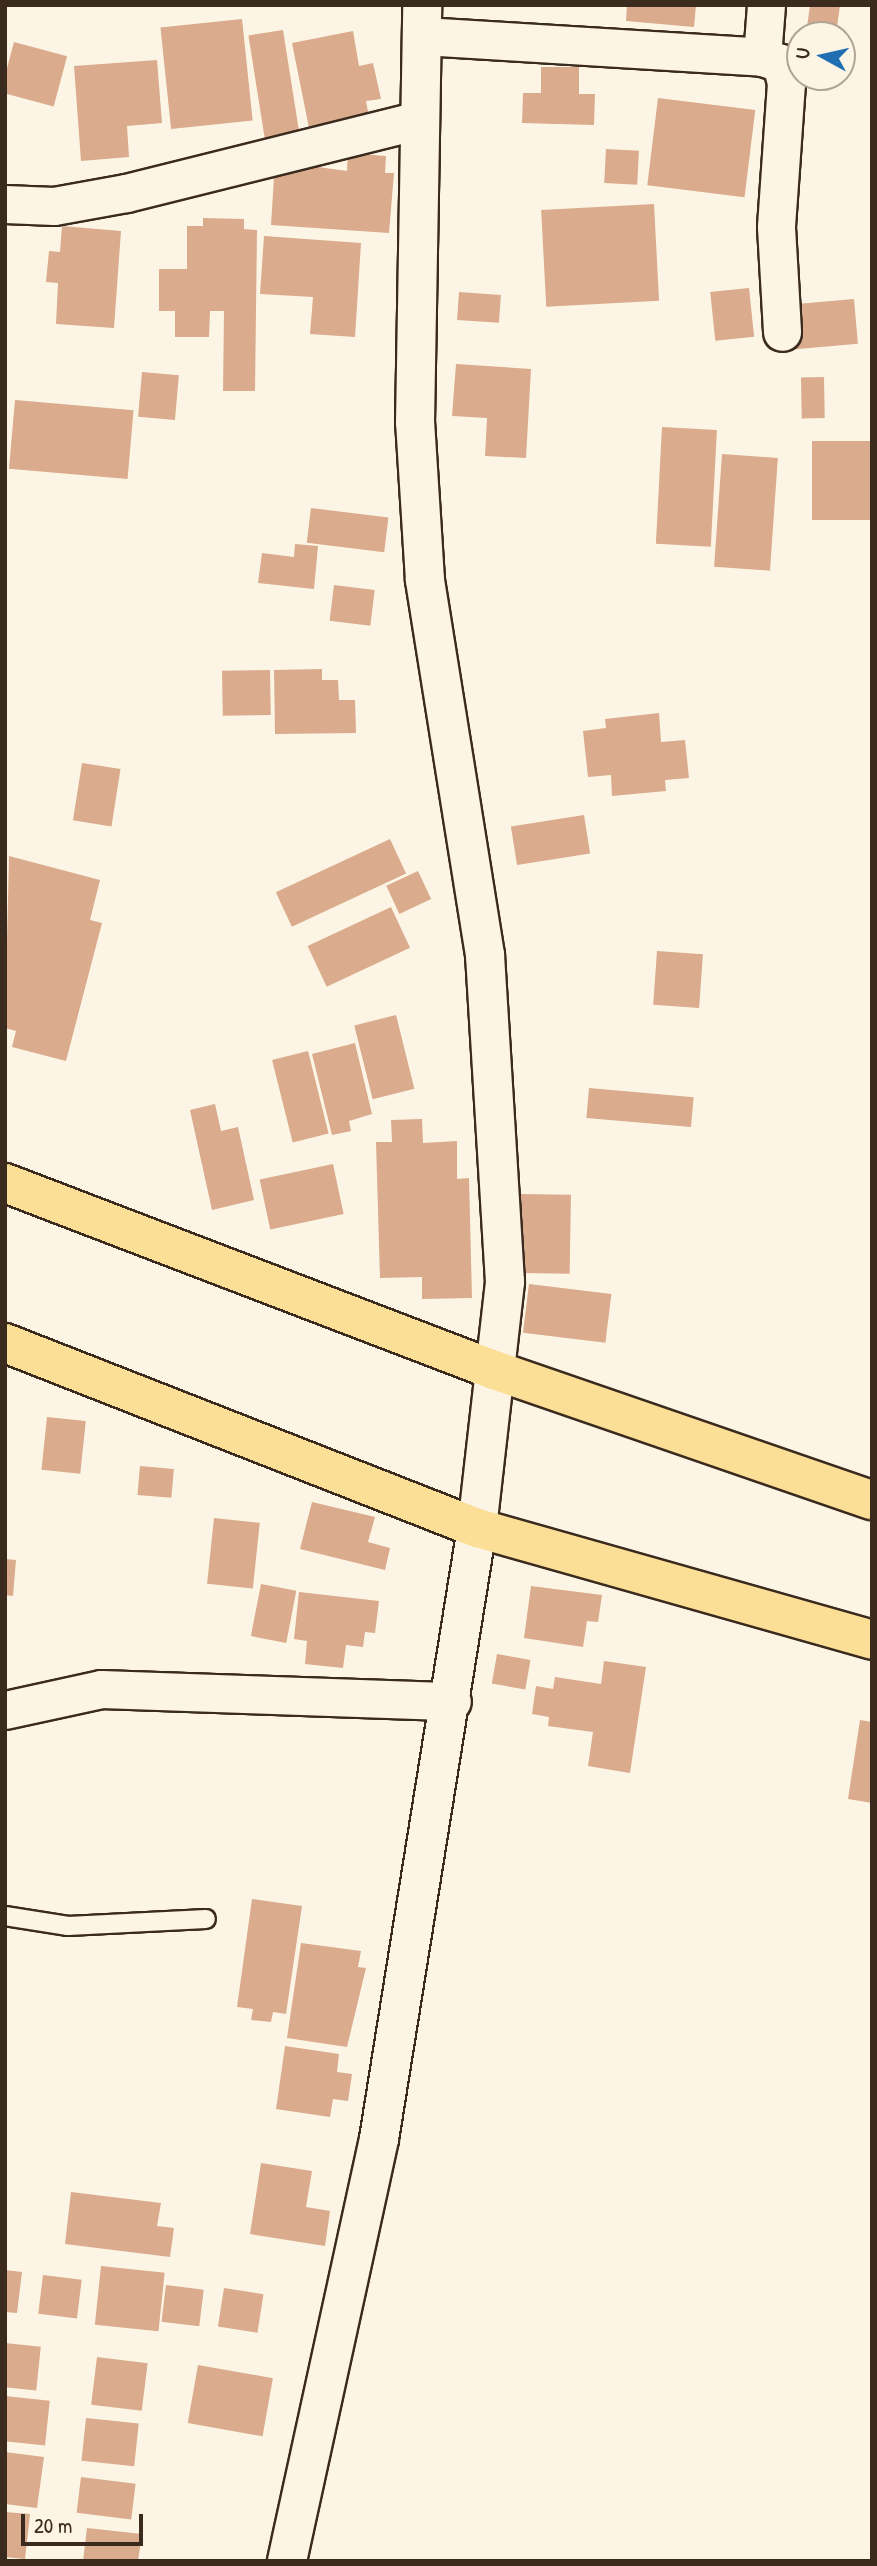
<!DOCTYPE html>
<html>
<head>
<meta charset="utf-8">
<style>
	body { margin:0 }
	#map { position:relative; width:877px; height:2566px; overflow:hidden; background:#fcf5e5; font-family:"Patrick Hand",sans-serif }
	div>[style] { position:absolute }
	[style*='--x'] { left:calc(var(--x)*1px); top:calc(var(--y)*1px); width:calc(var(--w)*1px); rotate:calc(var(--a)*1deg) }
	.building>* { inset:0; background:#daab8c; transform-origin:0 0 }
	.roads { filter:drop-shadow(2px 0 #3b2a1e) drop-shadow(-2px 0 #3b2a1e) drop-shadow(0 2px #3b2a1e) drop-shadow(0 -2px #3b2a1e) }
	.service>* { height:18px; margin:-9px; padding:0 9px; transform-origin:9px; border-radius:9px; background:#fcf5e5 }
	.minor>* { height:37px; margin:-18.5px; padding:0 18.5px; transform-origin:18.5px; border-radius:18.5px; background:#fcf5e5 }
	.tertiary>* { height:38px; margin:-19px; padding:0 19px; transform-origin:19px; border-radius:19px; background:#fcf5e5 }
	.trunk>* { height:38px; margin:-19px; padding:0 19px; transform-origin:19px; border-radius:19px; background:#fbdf96 }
	span { translate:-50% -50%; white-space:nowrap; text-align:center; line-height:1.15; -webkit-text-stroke:5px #fcf5e5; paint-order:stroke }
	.frame { position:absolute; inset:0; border:7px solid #3b2a1e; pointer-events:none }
	.north { position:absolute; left:786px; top:21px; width:70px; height:70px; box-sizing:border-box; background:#fcf5e5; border:2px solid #afa495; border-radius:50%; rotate:278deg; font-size:19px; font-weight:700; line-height:28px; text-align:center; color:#3b2a1e }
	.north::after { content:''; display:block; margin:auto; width:24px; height:32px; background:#1f6fb2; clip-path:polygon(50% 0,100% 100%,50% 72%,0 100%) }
	.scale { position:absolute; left:21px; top:2514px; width:122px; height:32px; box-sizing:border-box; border:4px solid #3b2a1e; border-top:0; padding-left:9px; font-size:21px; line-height:24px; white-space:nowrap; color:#3b2a1e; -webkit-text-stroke:5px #fcf5e5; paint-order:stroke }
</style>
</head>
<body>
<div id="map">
	<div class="building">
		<i style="clip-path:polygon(627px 5px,696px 5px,694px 27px,626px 21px)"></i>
		<i style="clip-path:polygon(810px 5px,840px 5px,836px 35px,806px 35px)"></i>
		<i style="left:242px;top:19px;width:102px;height:82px;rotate:84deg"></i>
		<i style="left:283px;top:30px;width:107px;height:35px;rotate:81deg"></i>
		<i style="clip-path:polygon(353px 31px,359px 66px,373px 63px,381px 99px,366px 101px,370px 122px,310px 133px,292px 43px)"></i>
		<i style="left:14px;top:42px;width:55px;height:52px;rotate:15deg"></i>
		<i style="clip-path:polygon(157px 60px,162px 123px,127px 126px,129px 157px,81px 161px,74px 66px)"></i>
		<i style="clip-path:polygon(541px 67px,579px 67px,579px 94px,595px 94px,594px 125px,522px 123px,523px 93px,541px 93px)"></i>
		<i style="left:658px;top:98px;width:98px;height:88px;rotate:7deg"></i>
		<i style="left:606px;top:149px;width:33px;height:34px;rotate:3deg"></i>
		<i style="clip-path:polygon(348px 153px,386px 156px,385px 173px,394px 173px,389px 233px,271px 225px,275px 161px,347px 171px)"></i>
		<i style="left:654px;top:204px;width:97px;height:113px;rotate:87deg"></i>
		<i style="clip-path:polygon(203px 218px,244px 219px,244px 229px,257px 230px,255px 391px,223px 391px,224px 311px,210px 311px,209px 337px,175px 337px,175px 311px,159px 311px,159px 269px,187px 269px,187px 226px,203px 226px)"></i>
		<i style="clip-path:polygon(62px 226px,121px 231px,114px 328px,56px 324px,58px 283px,46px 282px,49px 251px,60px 252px)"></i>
		<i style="clip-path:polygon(264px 236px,361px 243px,355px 337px,310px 334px,313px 297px,260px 294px)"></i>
		<i style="left:749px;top:288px;width:49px;height:39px;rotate:84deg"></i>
		<i style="left:459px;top:292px;width:42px;height:28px;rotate:4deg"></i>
		<i style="left:854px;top:299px;width:45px;height:63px;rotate:85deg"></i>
		<i style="clip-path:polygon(456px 364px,531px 369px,526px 458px,485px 456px,487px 418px,452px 416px)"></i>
		<i style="left:142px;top:372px;width:37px;height:45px;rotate:5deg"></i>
		<i style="left:824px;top:377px;width:41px;height:23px;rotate:89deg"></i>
		<i style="left:15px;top:400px;width:119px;height:69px;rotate:5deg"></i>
		<i style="left:662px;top:427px;width:55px;height:117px;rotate:3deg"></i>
		<i style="left:872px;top:441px;width:79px;height:60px;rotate:90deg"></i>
		<i style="left:722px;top:454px;width:56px;height:113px;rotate:4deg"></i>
		<i style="left:311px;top:508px;width:78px;height:35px;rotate:7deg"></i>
		<i style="clip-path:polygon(295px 544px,318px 546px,314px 589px,258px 583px,262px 553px,294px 557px)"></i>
		<i style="left:334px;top:585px;width:41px;height:36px;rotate:7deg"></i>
		<i style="clip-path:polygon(322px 669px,322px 680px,338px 680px,339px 700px,355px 700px,356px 733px,275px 734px,274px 670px)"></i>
		<i style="left:270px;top:670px;width:45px;height:48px;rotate:89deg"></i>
		<i style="clip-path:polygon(659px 713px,661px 742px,685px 740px,689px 778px,665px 780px,666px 791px,612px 796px,611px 775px,588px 777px,583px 731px,606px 728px,605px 719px)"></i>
		<i style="left:82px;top:763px;width:39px;height:58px;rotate:9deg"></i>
		<i style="left:584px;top:815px;width:39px;height:74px;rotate:81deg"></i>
		<i style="left:390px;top:839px;width:38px;height:126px;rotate:65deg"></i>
		<i style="clip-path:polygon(9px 856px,100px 880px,90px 920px,102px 923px,66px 1061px,12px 1047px,16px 1031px,5px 1028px)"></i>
		<i style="left:418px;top:871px;width:31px;height:35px;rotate:65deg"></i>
		<i style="left:391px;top:907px;width:45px;height:92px;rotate:65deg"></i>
		<i style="left:657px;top:951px;width:46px;height:54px;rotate:4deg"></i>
		<i style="left:396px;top:1015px;width:76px;height:43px;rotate:76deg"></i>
		<i style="clip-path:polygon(355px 1043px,372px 1114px,349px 1121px,351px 1131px,332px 1135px,312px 1054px)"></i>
		<i style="left:308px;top:1051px;width:85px;height:37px;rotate:76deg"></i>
		<i style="left:589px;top:1088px;width:105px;height:30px;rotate:5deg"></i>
		<i style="clip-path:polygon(215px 1104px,221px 1131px,238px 1127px,254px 1200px,212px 1210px,190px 1110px)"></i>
		<i style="clip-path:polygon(422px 1119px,423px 1143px,457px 1141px,457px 1179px,469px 1178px,472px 1298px,422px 1299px,422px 1277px,380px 1278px,376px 1142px,392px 1142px,391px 1120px)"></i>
		<i style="left:333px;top:1164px;width:51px;height:75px;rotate:78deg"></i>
		<i style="left:521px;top:1194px;width:50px;height:79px;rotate:1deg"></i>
		<i style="left:529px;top:1284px;width:83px;height:49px;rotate:7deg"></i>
		<i style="left:47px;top:1417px;width:39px;height:53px;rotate:6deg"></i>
		<i style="left:140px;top:1466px;width:34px;height:29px;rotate:5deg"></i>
		<i style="clip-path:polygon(312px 1502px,375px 1517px,368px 1542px,390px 1548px,385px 1570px,300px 1549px)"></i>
		<i style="left:214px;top:1518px;width:46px;height:66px;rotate:6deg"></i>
		<i style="clip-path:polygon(5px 1559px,16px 1560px,13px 1596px,5px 1595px)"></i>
		<i style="left:261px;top:1584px;width:36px;height:53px;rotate:11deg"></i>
		<i style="clip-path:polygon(531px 1586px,602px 1595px,598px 1622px,587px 1621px,583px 1647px,524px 1638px)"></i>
		<i style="clip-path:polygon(299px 1592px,379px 1601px,375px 1633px,365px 1632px,363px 1647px,346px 1645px,343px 1668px,305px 1664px,307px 1641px,294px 1639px)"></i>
		<i style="left:497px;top:1654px;width:34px;height:30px;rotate:10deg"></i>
		<i style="clip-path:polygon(604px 1661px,646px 1667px,630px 1773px,588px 1766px,593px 1732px,548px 1726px,549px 1717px,532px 1714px,536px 1686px,553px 1689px,555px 1677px,601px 1684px)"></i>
		<i style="clip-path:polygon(860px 1720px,872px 1722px,872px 1803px,848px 1799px)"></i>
		<i style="clip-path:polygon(252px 1899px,302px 1906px,286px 2014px,273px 2012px,271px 2022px,251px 2020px,253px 2009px,237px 2007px)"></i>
		<i style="clip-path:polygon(301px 1943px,361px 1951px,358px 1967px,366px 1968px,347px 2047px,287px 2038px)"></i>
		<i style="clip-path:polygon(285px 2046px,339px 2054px,337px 2072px,352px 2074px,348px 2101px,333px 2099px,330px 2117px,276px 2109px)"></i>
		<i style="clip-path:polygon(261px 2163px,312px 2171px,306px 2207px,330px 2211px,325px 2246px,250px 2234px)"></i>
		<i style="clip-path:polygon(71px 2192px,161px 2203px,157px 2226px,174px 2228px,170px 2257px,65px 2244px)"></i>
		<i style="left:101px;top:2266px;width:64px;height:59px;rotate:6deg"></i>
		<i style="clip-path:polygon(5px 2270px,22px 2272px,17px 2313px,5px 2312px)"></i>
		<i style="left:43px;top:2275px;width:39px;height:39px;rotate:7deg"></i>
		<i style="left:166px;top:2285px;width:38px;height:37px;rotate:7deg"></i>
		<i style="left:224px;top:2288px;width:40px;height:39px;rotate:9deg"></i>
		<i style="left:5px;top:2343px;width:36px;height:44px;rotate:6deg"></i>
		<i style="left:97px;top:2357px;width:51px;height:48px;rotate:7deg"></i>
		<i style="left:198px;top:2365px;width:76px;height:59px;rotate:10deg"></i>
		<i style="left:5px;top:2396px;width:45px;height:45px;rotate:6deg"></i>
		<i style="left:86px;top:2418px;width:53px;height:43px;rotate:6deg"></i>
		<i style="clip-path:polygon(5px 2452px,44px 2457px,37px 2508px,5px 2504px)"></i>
		<i style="left:81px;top:2477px;width:55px;height:36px;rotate:7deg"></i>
		<i style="clip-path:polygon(5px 2512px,30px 2514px,25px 2559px,5px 2557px)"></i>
		<i style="clip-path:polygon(87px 2528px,142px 2534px,138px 2561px,83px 2561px)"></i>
	</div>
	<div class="roads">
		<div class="service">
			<i style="--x:5;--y:1916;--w:64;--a:9"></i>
			<i style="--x:68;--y:1926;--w:138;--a:-2.9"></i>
		</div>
		<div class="minor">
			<i style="--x:423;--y:36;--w:340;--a:3.5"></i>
			<i style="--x:762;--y:57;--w:52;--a:-85.6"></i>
			<i style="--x:762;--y:57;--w:20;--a:18"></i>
			<i style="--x:781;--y:63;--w:21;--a:76"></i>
			<i style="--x:786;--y:83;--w:144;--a:94"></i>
			<i style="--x:776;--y:227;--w:105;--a:86.7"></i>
			<i style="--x:5;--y:204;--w:49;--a:2.3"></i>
			<i style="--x:54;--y:206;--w:73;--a:-10.2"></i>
			<i style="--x:126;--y:193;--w:298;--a:-14"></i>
			<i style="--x:5;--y:1710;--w:98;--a:-12.3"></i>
			<i style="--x:101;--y:1689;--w:351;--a:2"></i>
		</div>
		<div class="tertiary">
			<i style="--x:287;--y:2561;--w:432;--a:-77.7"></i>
			<i style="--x:379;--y:2139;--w:619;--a:-80.89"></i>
			<i style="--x:477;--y:1528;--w:248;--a:-83.5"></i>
			<i style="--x:505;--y:1282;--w:328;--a:-93.5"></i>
			<i style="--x:485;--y:955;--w:380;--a:-99.1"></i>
			<i style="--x:425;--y:580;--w:157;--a:-93.6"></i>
			<i style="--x:415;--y:423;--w:418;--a:-89"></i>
		</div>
		<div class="trunk">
			<i style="--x:5;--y:1183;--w:524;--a:20.93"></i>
			<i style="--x:494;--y:1370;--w:400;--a:19"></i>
			<i style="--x:5;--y:1343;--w:507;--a:21.4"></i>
			<i style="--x:477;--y:1528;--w:411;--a:15.8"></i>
		</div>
	</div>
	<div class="frame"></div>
	<div class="north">U</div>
	<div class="scale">20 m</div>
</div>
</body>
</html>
